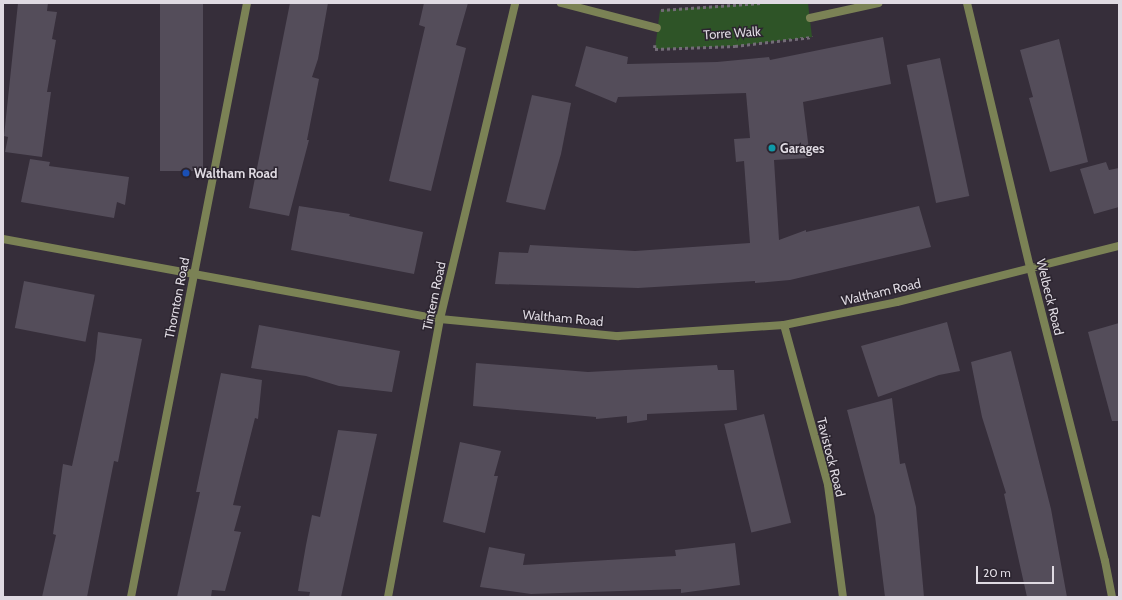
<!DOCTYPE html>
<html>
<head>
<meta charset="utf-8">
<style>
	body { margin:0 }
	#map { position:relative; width:1122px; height:600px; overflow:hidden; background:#362e3a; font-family:Cabin,sans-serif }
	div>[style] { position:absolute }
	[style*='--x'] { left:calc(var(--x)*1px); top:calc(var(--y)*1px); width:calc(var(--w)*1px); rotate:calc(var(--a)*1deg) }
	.green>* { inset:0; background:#2e5427 }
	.building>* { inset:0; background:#544d5a; transform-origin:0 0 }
	.path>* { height:2.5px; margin-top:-1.25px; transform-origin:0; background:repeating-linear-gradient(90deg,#736c77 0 3px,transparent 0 6px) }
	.street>* { height:8px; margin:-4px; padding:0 4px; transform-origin:4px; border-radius:4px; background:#7b8255 }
	.dots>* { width:11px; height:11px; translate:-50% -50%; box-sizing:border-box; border:2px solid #2c2530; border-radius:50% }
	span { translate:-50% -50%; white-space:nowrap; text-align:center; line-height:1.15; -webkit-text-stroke:3px #2c2530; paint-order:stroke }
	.street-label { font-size:13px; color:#dfdae2 }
	.poi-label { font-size:13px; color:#dfdae2; font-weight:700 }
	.left { translate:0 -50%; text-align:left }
	.frame { position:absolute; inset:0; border:4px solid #dfdae2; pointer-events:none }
	.scale { position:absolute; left:976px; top:566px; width:78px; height:18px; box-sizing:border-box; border:2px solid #dfdae2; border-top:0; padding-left:5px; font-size:12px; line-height:14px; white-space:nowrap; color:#dfdae2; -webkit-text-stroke:3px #2c2530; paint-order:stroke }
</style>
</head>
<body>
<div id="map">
	<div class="green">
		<i style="clip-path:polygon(761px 3px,808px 3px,812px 37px,735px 46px,655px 49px,660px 10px)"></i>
	</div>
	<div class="building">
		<i style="clip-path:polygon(18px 3px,48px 3px,47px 11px,57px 12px,52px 39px,56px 40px,47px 92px,51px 92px,42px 157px,5px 152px,8px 137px,4px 136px)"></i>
		<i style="left:160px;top:3px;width:43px;height:168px"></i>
		<i style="clip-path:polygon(290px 3px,328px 3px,318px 59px,312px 77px,319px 79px,307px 140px,309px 140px,289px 216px,249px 208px)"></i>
		<i style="clip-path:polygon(424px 3px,468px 3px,456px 45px,466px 48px,431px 191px,389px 181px,425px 27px,419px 25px)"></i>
		<i style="clip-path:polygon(883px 37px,891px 84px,803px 102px,810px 158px,774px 160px,779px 240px,806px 230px,806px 232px,919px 206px,931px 247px,790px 280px,755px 283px,755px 281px,638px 288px,495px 284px,499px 252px,528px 253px,530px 245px,635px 251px,750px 243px,744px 161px,736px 162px,734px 139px,750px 138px,746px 93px,618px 97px,616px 103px,575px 86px,586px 46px,628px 57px,627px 64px,717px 62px,769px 57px,770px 60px)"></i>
		<i style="clip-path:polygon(1059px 39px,1088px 162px,1050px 172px,1029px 98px,1033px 97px,1020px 50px)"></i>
		<i style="left:940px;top:58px;width:141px;height:34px;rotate:78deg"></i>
		<i style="clip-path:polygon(532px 95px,571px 103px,561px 154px,545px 210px,506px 202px)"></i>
		<i style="clip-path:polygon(30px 159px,50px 162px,49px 166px,129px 177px,125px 205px,117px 202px,114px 218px,21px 202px)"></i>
		<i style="clip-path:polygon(1106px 162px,1109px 170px,1119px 168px,1119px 207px,1094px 214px,1080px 169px)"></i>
		<i style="clip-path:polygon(299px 206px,350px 214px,349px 216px,423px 232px,414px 274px,291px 250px)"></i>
		<i style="left:24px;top:281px;width:72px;height:48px;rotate:11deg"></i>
		<i style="clip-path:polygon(947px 322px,960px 371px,939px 375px,878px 397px,861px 346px)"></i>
		<i style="clip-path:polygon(1119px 323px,1119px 421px,1112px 421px,1088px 332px)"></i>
		<i style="clip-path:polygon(259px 325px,400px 351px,392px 392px,339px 386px,306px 376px,251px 368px)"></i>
		<i style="clip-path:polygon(98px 332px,142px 339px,118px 462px,114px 461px,87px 597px,42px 597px,56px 535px,53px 534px,63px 464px,72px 466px,95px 360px)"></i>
		<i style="clip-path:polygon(1011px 351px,1051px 509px,1067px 597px,1027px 597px,1004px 494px,1006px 493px,982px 417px,971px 362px)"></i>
		<i style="clip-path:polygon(476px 363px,588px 372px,717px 365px,718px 370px,734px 370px,737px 410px,647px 414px,647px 420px,627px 423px,627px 416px,596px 419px,596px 417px,473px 406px)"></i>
		<i style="clip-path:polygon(221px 373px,262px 380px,258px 419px,255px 418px,233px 505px,241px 506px,234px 531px,241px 532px,225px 591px,212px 590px,211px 597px,177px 597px,200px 492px,196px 492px)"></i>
		<i style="clip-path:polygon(892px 398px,900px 464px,905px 463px,916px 507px,924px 597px,885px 597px,875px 516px,847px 410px)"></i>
		<i style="left:764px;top:414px;width:112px;height:41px;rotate:76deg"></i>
		<i style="clip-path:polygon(338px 430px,377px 434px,341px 597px,309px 597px,310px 592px,298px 591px,306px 545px,312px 515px,320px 517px)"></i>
		<i style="clip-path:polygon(460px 442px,501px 451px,494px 476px,498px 476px,485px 533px,443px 522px)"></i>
		<i style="clip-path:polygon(735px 543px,740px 585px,681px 593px,681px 589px,531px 594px,480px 587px,489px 547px,525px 554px,523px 565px,676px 556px,675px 550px)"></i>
	</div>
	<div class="path">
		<i style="--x:661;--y:10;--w:100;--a:-4"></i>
		<i style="--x:655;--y:45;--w:4;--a:90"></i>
		<i style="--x:655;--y:49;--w:80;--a:-2.1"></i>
		<i style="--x:735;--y:46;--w:78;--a:-6.7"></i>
	</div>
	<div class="street">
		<i style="--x:561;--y:3;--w:99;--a:14.6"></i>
		<i style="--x:967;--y:3;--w:271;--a:76.6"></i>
		<i style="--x:1030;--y:267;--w:303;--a:75.7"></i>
		<i style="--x:1105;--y:561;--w:37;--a:79"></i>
		<i style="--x:810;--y:18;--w:70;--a:-12.4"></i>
		<i style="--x:3;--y:239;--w:444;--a:10.4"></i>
		<i style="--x:440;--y:319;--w:179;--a:5.5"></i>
		<i style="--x:618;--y:336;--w:166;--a:-3.8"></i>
		<i style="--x:784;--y:325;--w:115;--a:-11.5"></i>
		<i style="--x:897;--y:302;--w:229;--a:-14.2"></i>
		<i style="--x:784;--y:325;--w:166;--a:74.6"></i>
		<i style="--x:828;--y:485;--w:113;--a:82.4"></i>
		<i style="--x:131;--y:597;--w:605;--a:-78.95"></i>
		<i style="--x:388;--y:597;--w:283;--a:-79.4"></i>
		<i style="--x:440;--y:319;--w:325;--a:-76.6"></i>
	</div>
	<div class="dots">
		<i style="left:772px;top:148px;background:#0f9aa8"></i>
		<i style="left:186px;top:173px;background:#1a4fb4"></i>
	</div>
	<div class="street-label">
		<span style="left:732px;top:33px;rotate:-4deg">Torre Walk</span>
		<span style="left:881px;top:292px;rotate:-13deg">Waltham Road</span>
		<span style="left:434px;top:296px;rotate:-78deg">Tintern Road</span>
		<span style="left:1050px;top:297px;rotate:76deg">Welbeck Road</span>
		<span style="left:177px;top:298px;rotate:-79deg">Thornton Road</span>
		<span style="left:563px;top:318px;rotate:5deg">Waltham Road</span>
		<span style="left:831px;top:457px;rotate:76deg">Tavistock Road</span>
	</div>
	<div class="poi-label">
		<span class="left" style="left:780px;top:148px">Garages</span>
		<span class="left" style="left:194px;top:173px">Waltham Road</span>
	</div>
	<div class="frame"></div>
	<div class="scale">20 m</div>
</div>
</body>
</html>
